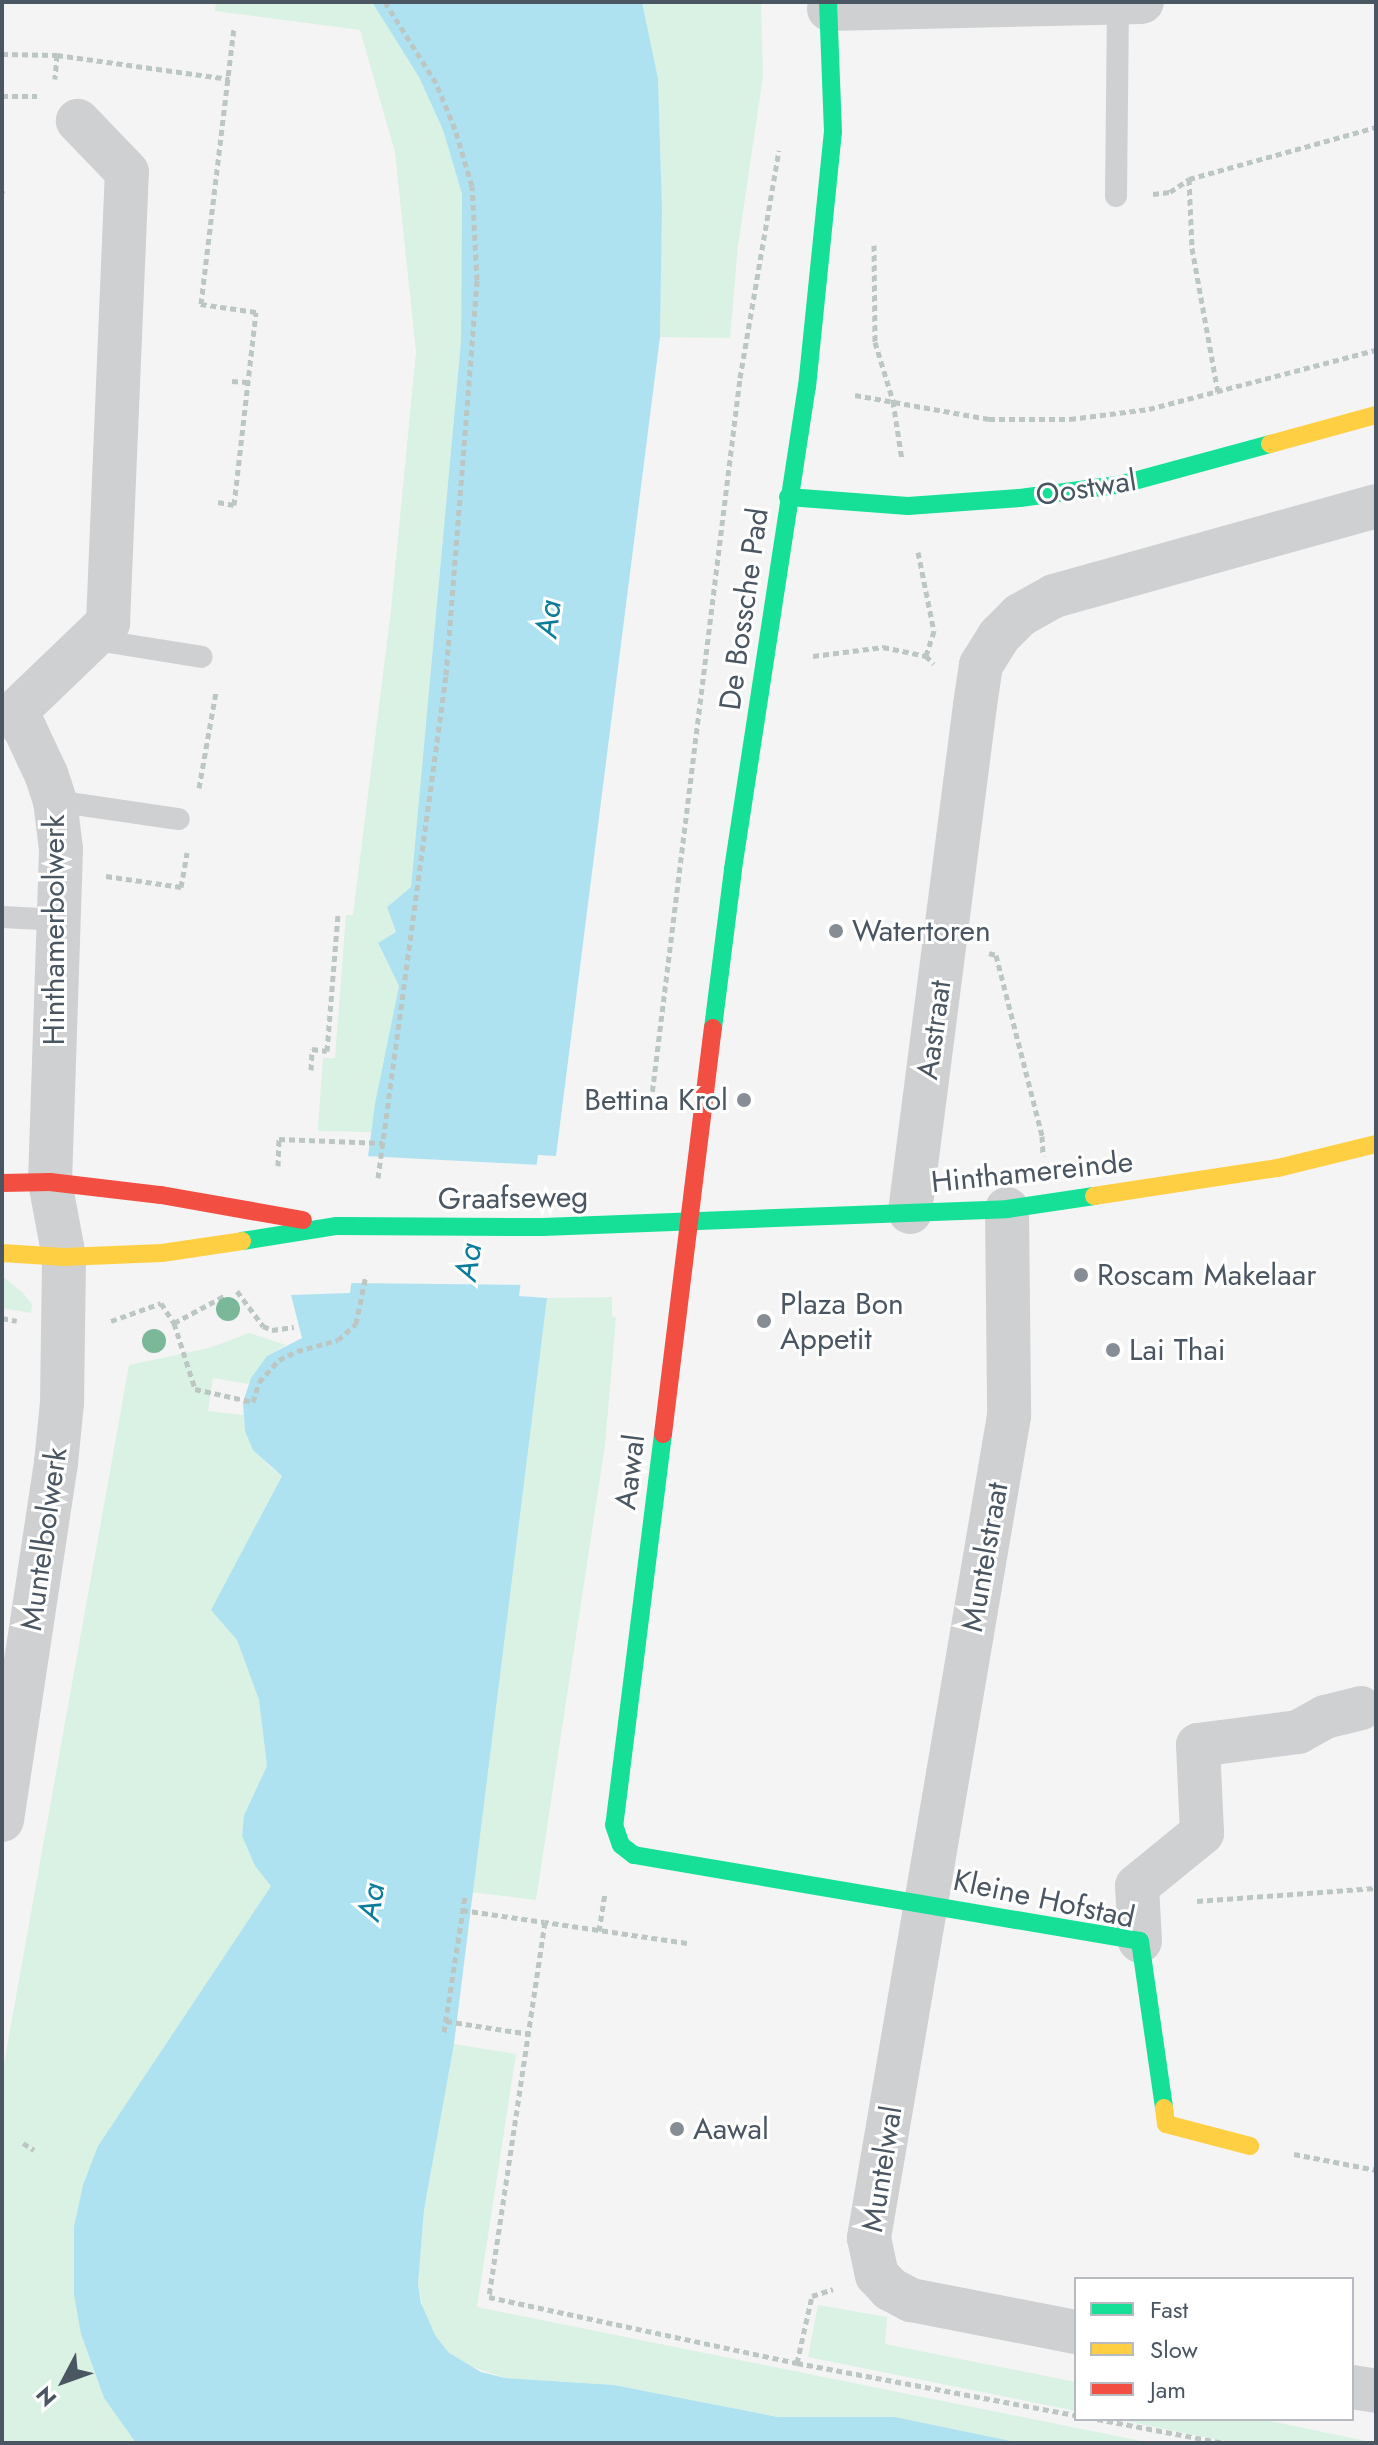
<!DOCTYPE html>
<html>
<head>
<meta charset="utf-8">
<style>
	body { margin:0 }
	#map { position:relative; width:1378px; height:2445px; overflow:hidden; background:#f4f4f4; font-family:Jost,sans-serif }
	div>[style] { position:absolute }
	[style*='--x'] { left:calc(var(--x)*1px); top:calc(var(--y)*1px); width:calc(var(--w)*1px); rotate:calc(var(--a)*1deg) }
	.green>* { inset:0; background:#d9f2e3 }
	.water>* { inset:0; background:#aee2f0 }
	.pier>* { inset:0; background:#f4f4f4 }
	.path>* { height:5px; margin-top:-2.5px; transform-origin:0; background:repeating-linear-gradient(90deg,#bcc7c4 0 6px,transparent 0 10px) }
	.lane>* { height:22px; margin:-11px; padding:0 11px; transform-origin:11px; border-radius:11px; background:#ced0d2 }
	.street>* { height:44px; margin:-22px; padding:0 22px; transform-origin:22px; border-radius:22px; background:#ced0d2 }
	.fast>* { height:18px; margin:-9px; padding:0 9px; transform-origin:9px; border-radius:9px; background:#16e098 }
	.slow>* { height:18px; margin:-9px; padding:0 9px; transform-origin:9px; border-radius:9px; background:#ffcf43 }
	.jam>* { height:18px; margin:-9px; padding:0 9px; transform-origin:9px; border-radius:9px; background:#f24e42 }
	.trees>* { width:24px; height:24px; margin:-12px; border-radius:50%; background:#7ab899 }
	.dots>* { width:22px; height:22px; translate:-50% -50%; box-sizing:border-box; border:4px solid #fff; border-radius:50% }
	span { translate:-50% -50%; white-space:nowrap; text-align:center; line-height:1.15; -webkit-text-stroke:6px #fff; paint-order:stroke }
	.street-label { font-size:30px; color:#4a5661 }
	.poi-label { font-size:30px; color:#4a5661 }
	.left { translate:0 -50%; text-align:left }
	.right { translate:-100% -50%; text-align:right }
	.water-label { font-size:32px; color:#0c7c9b; font-style:italic }
	.frame { position:absolute; inset:0; border:4px solid #4a5661; pointer-events:none }
	.legend { position:absolute; left:1074px; top:2277px; width:280px; height:144px; box-sizing:border-box; background:#fff; border:2px solid #b7bbc0; margin:0; padding:10px 14px; list-style:none; font-size:24px; color:#4a5661 }
	.legend li { display:flex; align-items:center; gap:16px; height:40px }
	.legend b { width:40px; border:2px solid #b7bbc0 }
	.north { position:absolute; left:24px; top:2341px; width:80px; height:80px; -webkit-text-stroke:6px #fff; paint-order:stroke; rotate:229deg; font-size:22px; font-weight:700; line-height:32px; text-align:center; color:#4a5661 }
	.north::after { content:''; display:block; margin:auto; width:28px; height:36px; background:#4a5661; clip-path:polygon(50% 0,100% 100%,50% 72%,0 100%) }
</style>
</head>
<body>
<div id="map">
	<div class="green">
		<i style="clip-path:polygon(216px 2px,372px 2px,419px 77px,443px 130px,462px 194px,461px 341px,411px 887px,387px 907px,396px 932px,378px 944px,399px 986px,373px 1132px,318px 1131px,318px 1126px,323px 1058px,335px 1058px,346px 915px,353px 915px,391px 610px,416px 352px,395px 152px,360px 30px,215px 11px)"></i>
		<i style="clip-path:polygon(642px 2px,761px 2px,763px 76px,738px 246px,730px 338px,660px 337px,662px 209px,658px 78px)"></i>
		<i style="clip-path:polygon(2px 1276px,22px 1292px,32px 1304px,31px 1313px,2px 1308px)"></i>
		<i style="clip-path:polygon(612px 1297px,612px 1316px,616px 1318px,605px 1445px,536px 1900px,470px 1892px,547px 1298px)"></i>
		<i style="clip-path:polygon(249px 1333px,286px 1345px,267px 1356px,248px 1384px,213px 1378px,208px 1411px,244px 1415px,245px 1431px,268px 1465px,282px 1476px,212px 1609px,237px 1640px,259px 1700px,267px 1766px,244px 1815px,242px 1836px,255px 1866px,271px 1886px,98px 2146px,81px 2334px,104px 2398px,136px 2443px,2px 2443px,2px 2075px,129px 1365px,209px 1348px)"></i>
		<i style="clip-path:polygon(454px 2044px,516px 2054px,477px 2307px,1151px 2443px,1021px 2443px,895px 2417px,778px 2417px,614px 2385px,505px 2378px,467px 2365px,449px 2353px,435px 2335px,425px 2318px,418px 2284px,424px 2210px)"></i>
		<i style="clip-path:polygon(818px 2305px,887px 2317px,885px 2344px,1076px 2382px,1076px 2411px,808px 2357px)"></i>
		<i style="clip-path:polygon(1115px 2419px,1261px 2419px,1376px 2443px,1234px 2443px)"></i>
	</div>
	<div class="water">
		<i style="clip-path:polygon(372px 2px,642px 2px,658px 78px,662px 209px,660px 337px,556px 1156px,538px 1155px,519px 1296px,547px 1298px,454px 2044px,424px 2210px,418px 2284px,421px 2303px,435px 2335px,449px 2353px,481px 2372px,505px 2378px,614px 2385px,778px 2417px,895px 2417px,1021px 2443px,136px 2443px,104px 2398px,81px 2334px,74px 2295px,74px 2227px,83px 2185px,98px 2146px,271px 1886px,255px 1866px,242px 1836px,244px 1815px,267px 1766px,259px 1700px,237px 1640px,211px 1610px,282px 1476px,253px 1450px,245px 1431px,243px 1402px,251px 1378px,267px 1356px,302px 1338px,291px 1295px,350px 1293px,375px 1104px,399px 986px,378px 943px,396px 932px,387px 907px,411px 887px,461px 341px,462px 194px,443px 130px,419px 77px)"></i>
	</div>
	<div class="pier">
		<i style="clip-path:polygon(365px 1156px,540px 1165px,524px 1285px,347px 1283px)"></i>
	</div>
	<div class="path">
		<i style="--x:2;--y:54;--w:55;--a:1"></i>
		<i style="--x:57;--y:55;--w:24;--a:95"></i>
		<i style="--x:57;--y:55;--w:174;--a:7.9"></i>
		<i style="--x:2;--y:96;--w:35;--a:0"></i>
		<i style="--x:1189;--y:179;--w:69;--a:87.5"></i>
		<i style="--x:1192;--y:248;--w:147;--a:79.8"></i>
		<i style="--x:2;--y:192;--w:2;--a:-63"></i>
		<i style="--x:1153;--y:194;--w:17;--a:-7"></i>
		<i style="--x:1170;--y:192;--w:23;--a:-34"></i>
		<i style="--x:1189;--y:179;--w:194;--a:-15.5"></i>
		<i style="--x:874;--y:245;--w:97;--a:89.4"></i>
		<i style="--x:875;--y:342;--w:62;--a:73"></i>
		<i style="--x:893;--y:401;--w:60;--a:81.3"></i>
		<i style="--x:232;--y:381;--w:15;--a:4"></i>
		<i style="--x:855;--y:395;--w:136;--a:10.2"></i>
		<i style="--x:989;--y:419;--w:81;--a:0"></i>
		<i style="--x:1070;--y:419;--w:80;--a:-7.2"></i>
		<i style="--x:1149;--y:409;--w:235;--a:-14.6"></i>
		<i style="--x:218;--y:502;--w:16;--a:11"></i>
		<i style="--x:234;--y:505;--w:194;--a:-83.5"></i>
		<i style="--x:256;--y:312;--w:56;--a:-171.7"></i>
		<i style="--x:201;--y:304;--w:277;--a:-83.2"></i>
		<i style="--x:918;--y:552;--w:81;--a:78.6"></i>
		<i style="--x:934;--y:631;--w:26;--a:108"></i>
		<i style="--x:813;--y:656;--w:71;--a:-7.3"></i>
		<i style="--x:883;--y:647;--w:44;--a:11.8"></i>
		<i style="--x:926;--y:656;--w:11;--a:45"></i>
		<i style="--x:199;--y:788;--w:97;--a:-80"></i>
		<i style="--x:106;--y:876;--w:76;--a:8.3"></i>
		<i style="--x:181;--y:887;--w:35;--a:-80"></i>
		<i style="--x:989;--y:953;--w:7;--a:16"></i>
		<i style="--x:996;--y:955;--w:187;--a:75.7"></i>
		<i style="--x:1042;--y:1136;--w:20;--a:87"></i>
		<i style="--x:311;--y:1070;--w:21;--a:-87"></i>
		<i style="--x:312;--y:1049;--w:15;--a:8"></i>
		<i style="--x:327;--y:1051;--w:136;--a:-85.4"></i>
		<i style="--x:650;--y:1111;--w:739;--a:-83"></i>
		<i style="--x:740;--y:378;--w:231;--a:-80.3"></i>
		<i style="--x:278;--y:1166;--w:27;--a:-88"></i>
		<i style="--x:279;--y:1139;--w:104;--a:2.2"></i>
		<i style="--x:378;--y:1178;--w:508;--a:-82.3"></i>
		<i style="--x:446;--y:675;--w:396;--a:-85.5"></i>
		<i style="--x:477;--y:280;--w:94;--a:-93"></i>
		<i style="--x:472;--y:186;--w:59;--a:-106.6"></i>
		<i style="--x:455;--y:129;--w:50;--a:-112.4"></i>
		<i style="--x:436;--y:83;--w:96;--a:-122.2"></i>
		<i style="--x:237;--y:1291;--w:44;--a:53.4"></i>
		<i style="--x:263;--y:1326;--w:10;--a:24"></i>
		<i style="--x:272;--y:1330;--w:22;--a:-8"></i>
		<i style="--x:161;--y:1303;--w:24;--a:57"></i>
		<i style="--x:174;--y:1323;--w:59;--a:-28.3"></i>
		<i style="--x:2;--y:1318;--w:15;--a:11"></i>
		<i style="--x:111;--y:1321;--w:53;--a:-19.8"></i>
		<i style="--x:174;--y:1323;--w:69;--a:72.3"></i>
		<i style="--x:195;--y:1389;--w:59;--a:12.6"></i>
		<i style="--x:253;--y:1402;--w:21;--a:-73"></i>
		<i style="--x:259;--y:1382;--w:30;--a:-48"></i>
		<i style="--x:279;--y:1360;--w:20;--a:-27"></i>
		<i style="--x:297;--y:1351;--w:42;--a:-15"></i>
		<i style="--x:338;--y:1340;--w:24;--a:-42"></i>
		<i style="--x:356;--y:1324;--w:50;--a:-78.5"></i>
		<i style="--x:1197;--y:1901;--w:179;--a:-4.2"></i>
		<i style="--x:462;--y:1910;--w:83;--a:8.3"></i>
		<i style="--x:599;--y:1931;--w:39;--a:-81"></i>
		<i style="--x:687;--y:1943;--w:144;--a:-171.6"></i>
		<i style="--x:545;--y:1922;--w:379;--a:98.5"></i>
		<i style="--x:489;--y:2297;--w:315;--a:12.1"></i>
		<i style="--x:797;--y:2363;--w:284;--a:10.6"></i>
		<i style="--x:446;--y:2021;--w:85;--a:8.8"></i>
		<i style="--x:444;--y:2032;--w:138;--a:-81.2"></i>
		<i style="--x:23;--y:2143;--w:13;--a:32"></i>
		<i style="--x:1294;--y:2154;--w:84;--a:11"></i>
		<i style="--x:797;--y:2363;--w:69;--a:-77.4"></i>
		<i style="--x:812;--y:2296;--w:22;--a:-18"></i>
		<i style="--x:1097;--y:2419;--w:129;--a:10.7"></i>
	</div>
	<div class="lane">
		<i style="--x:1116;--y:196;--w:194;--a:-89.4"></i>
		<i style="--x:90;--y:639;--w:113;--a:9.1"></i>
		<i style="--x:55;--y:801;--w:125;--a:8.3"></i>
		<i style="--x:2;--y:917;--w:58;--a:3"></i>
	</div>
	<div class="street">
		<i style="--x:829;--y:9;--w:313;--a:-1.3"></i>
		<i style="--x:1007;--y:1209;--w:207;--a:89.4"></i>
		<i style="--x:1009;--y:1416;--w:834;--a:99.67"></i>
		<i style="--x:869;--y:2238;--w:38;--a:78"></i>
		<i style="--x:877;--y:2275;--w:19;--a:47"></i>
		<i style="--x:890;--y:2289;--w:24;--a:28"></i>
		<i style="--x:911;--y:2300;--w:168;--a:11"></i>
		<i style="--x:910;--y:1212;--w:511;--a:-82.69"></i>
		<i style="--x:975;--y:705;--w:40;--a:-81.5"></i>
		<i style="--x:981;--y:665;--w:34;--a:-58"></i>
		<i style="--x:999;--y:636;--w:30;--a:-45"></i>
		<i style="--x:1020;--y:615;--w:39;--a:-29"></i>
		<i style="--x:1054;--y:596;--w:334;--a:-15.6"></i>
		<i style="--x:2;--y:1820;--w:361;--a:-81.4"></i>
		<i style="--x:56;--y:1463;--w:60;--a:-84.3"></i>
		<i style="--x:62;--y:1403;--w:146;--a:-89.2"></i>
		<i style="--x:64;--y:1257;--w:76;--a:-100.6"></i>
		<i style="--x:50;--y:1182;--w:333;--a:-88.1"></i>
		<i style="--x:61;--y:849;--w:48;--a:-97.1"></i>
		<i style="--x:55;--y:801;--w:28;--a:-108"></i>
		<i style="--x:46;--y:774;--w:50;--a:-115"></i>
		<i style="--x:25;--y:729;--w:19;--a:-129"></i>
		<i style="--x:13;--y:714;--w:132;--a:-43.8"></i>
		<i style="--x:108;--y:623;--w:451;--a:-87.6"></i>
		<i style="--x:127;--y:172;--w:71;--a:-133.9"></i>
		<i style="--x:1140;--y:1941;--w:55;--a:-93.1"></i>
		<i style="--x:1137;--y:1886;--w:84;--a:-39.2"></i>
		<i style="--x:1202;--y:1833;--w:88;--a:-92.6"></i>
		<i style="--x:1198;--y:1745;--w:101;--a:-7.4"></i>
		<i style="--x:1298;--y:1732;--w:31;--a:-29"></i>
		<i style="--x:1325;--y:1717;--w:37;--a:-14"></i>
		<i style="--x:1352;--y:2387;--w:24;--a:9"></i>
	</div>
	<div class="fast">
		<i style="--x:788;--y:497;--w:120;--a:4.3"></i>
		<i style="--x:908;--y:506;--w:112;--a:-4.1"></i>
		<i style="--x:1020;--y:498;--w:104;--a:-7.7"></i>
		<i style="--x:1123;--y:484;--w:152;--a:-15.2"></i>
		<i style="--x:713;--y:1028;--w:160;--a:-82.8"></i>
		<i style="--x:733;--y:869;--w:488;--a:-81.3"></i>
		<i style="--x:807;--y:387;--w:256;--a:-84.2"></i>
		<i style="--x:833;--y:132;--w:130;--a:-92.2"></i>
		<i style="--x:242;--y:1241;--w:96;--a:-9"></i>
		<i style="--x:337;--y:1226;--w:206;--a:0.3"></i>
		<i style="--x:543;--y:1227;--w:464;--a:-2.2"></i>
		<i style="--x:1007;--y:1209;--w:88;--a:-8.5"></i>
		<i style="--x:663;--y:1434;--w:394;--a:97.1"></i>
		<i style="--x:614;--y:1825;--w:21;--a:71"></i>
		<i style="--x:621;--y:1845;--w:16;--a:38"></i>
		<i style="--x:634;--y:1855;--w:513;--a:9.65"></i>
		<i style="--x:1140;--y:1941;--w:169;--a:81.8"></i>
	</div>
	<div class="slow">
		<i style="--x:1270;--y:444;--w:110;--a:-15.3"></i>
		<i style="--x:1094;--y:1196;--w:186;--a:-8.7"></i>
		<i style="--x:1278;--y:1168;--w:101;--a:-13.8"></i>
		<i style="--x:2;--y:1253;--w:62;--a:3.7"></i>
		<i style="--x:64;--y:1257;--w:98;--a:-2.3"></i>
		<i style="--x:162;--y:1253;--w:81;--a:-8.5"></i>
		<i style="--x:1164;--y:2108;--w:16;--a:83"></i>
		<i style="--x:1166;--y:2124;--w:87;--a:14.7"></i>
	</div>
	<div class="jam">
		<i style="--x:2;--y:1183;--w:48;--a:-1.2"></i>
		<i style="--x:50;--y:1182;--w:112;--a:6.7"></i>
		<i style="--x:161;--y:1195;--w:144;--a:10"></i>
		<i style="--x:663;--y:1434;--w:409;--a:-83"></i>
	</div>
	<div class="trees">
		<i style="left:228px;top:1309px"></i>
		<i style="left:154px;top:1341px"></i>
	</div>
	<div class="dots">
		<i style="left:836px;top:931px;background:#868d94"></i>
		<i style="left:744px;top:1100px;background:#868d94"></i>
		<i style="left:1081px;top:1275px;background:#868d94"></i>
		<i style="left:764px;top:1321px;background:#868d94"></i>
		<i style="left:1113px;top:1350px;background:#868d94"></i>
		<i style="left:677px;top:2129px;background:#868d94"></i>
	</div>
	<div class="street-label">
		<span style="left:1086px;top:488px;rotate:-9deg">Oostwal</span>
		<span style="left:744px;top:609px;rotate:-82deg">De Bossche Pad</span>
		<span style="left:54px;top:930px;rotate:-90deg">Hinthamerbolwerk</span>
		<span style="left:934px;top:1030px;rotate:-82deg">Aastraat</span>
		<span style="left:1032px;top:1172px;rotate:-6deg">Hinthamereinde</span>
		<span style="left:513px;top:1198px;rotate:-1deg">Graafseweg</span>
		<span style="left:630px;top:1472px;rotate:-83deg">Aawal</span>
		<span style="left:44px;top:1539px;rotate:-82deg">Muntelbolwerk</span>
		<span style="left:985px;top:1557px;rotate:-80deg">Muntelstraat</span>
		<span style="left:1044px;top:1899px;rotate:12deg">Kleine Hofstad</span>
		<span style="left:882px;top:2169px;rotate:-81deg">Muntelwal</span>
	</div>
	<div class="poi-label">
		<span class="left" style="left:852px;top:931px">Watertoren</span>
		<span class="right" style="left:728px;top:1100px">Bettina Krol</span>
		<span class="left" style="left:1097px;top:1275px">Roscam Makelaar</span>
		<span class="left" style="left:780px;top:1321px">Plaza Bon<br>Appetit</span>
		<span class="left" style="left:1129px;top:1350px">Lai Thai</span>
		<span class="left" style="left:693px;top:2129px">Aawal</span>
	</div>
	<div class="water-label">
		<span style="left:548px;top:619px;rotate:-83deg">Aa</span>
		<span style="left:468px;top:1262px;rotate:-81deg">Aa</span>
		<span style="left:371px;top:1902px;rotate:-81deg">Aa</span>
	</div>
	<div class="frame"></div>
	<ul class="legend">
	<li><b style="height:10px;background:#16e098"></b>Fast</li>
	<li><b style="height:10px;background:#ffcf43"></b>Slow</li>
	<li><b style="height:10px;background:#f24e42"></b>Jam</li>
	</ul>
	<div class="north">N</div>
</div>
</body>
</html>
